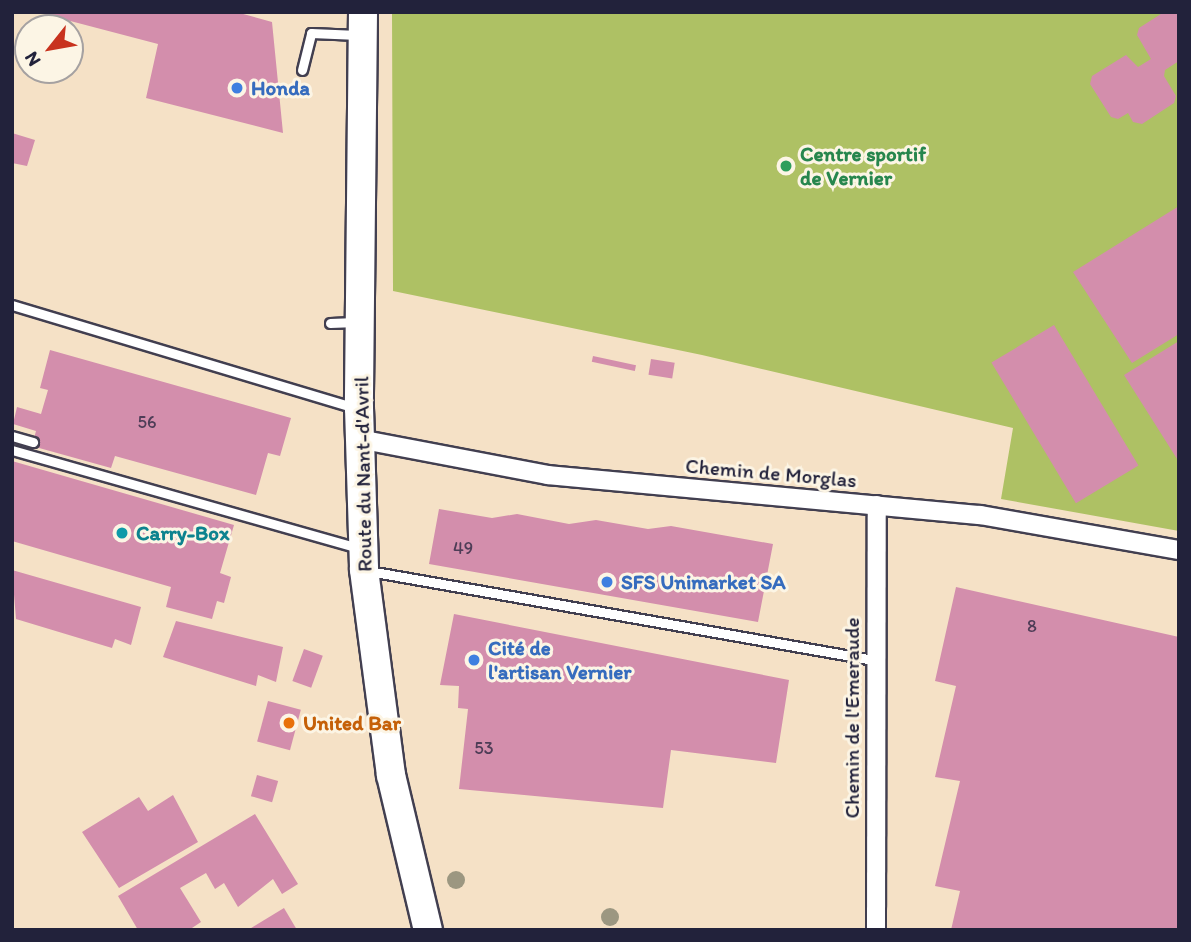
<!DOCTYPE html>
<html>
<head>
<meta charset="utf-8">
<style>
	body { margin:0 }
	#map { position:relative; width:1191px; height:942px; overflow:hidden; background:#f5e1c6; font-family:Itim,sans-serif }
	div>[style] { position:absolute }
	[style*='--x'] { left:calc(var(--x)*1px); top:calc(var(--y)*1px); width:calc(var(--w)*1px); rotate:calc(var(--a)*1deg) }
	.green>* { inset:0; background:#aec164 }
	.building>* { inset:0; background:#d38eac; transform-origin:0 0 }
	.roads { filter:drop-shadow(2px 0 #423f50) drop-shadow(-2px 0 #423f50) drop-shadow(0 2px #423f50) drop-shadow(0 -2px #423f50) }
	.service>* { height:9px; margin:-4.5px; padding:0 4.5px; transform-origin:4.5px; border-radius:4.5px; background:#fff }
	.minor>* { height:18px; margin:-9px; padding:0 9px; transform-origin:9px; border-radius:9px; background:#fff }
	.primary>* { height:28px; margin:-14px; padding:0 14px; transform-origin:14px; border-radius:14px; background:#fff }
	.trees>* { width:18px; height:18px; margin:-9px; border-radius:50%; background:#9c9781 }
	.dots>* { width:19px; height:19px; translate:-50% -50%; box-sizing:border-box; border:4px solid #fcf5e5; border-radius:50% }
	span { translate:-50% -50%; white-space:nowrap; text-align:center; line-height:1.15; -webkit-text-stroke:6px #fcf5e5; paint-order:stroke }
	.number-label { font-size:18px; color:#4e3d57 }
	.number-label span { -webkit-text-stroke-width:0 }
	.shop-label { font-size:21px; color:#366cbe; font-weight:700 }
	.left { translate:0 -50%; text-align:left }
	.leisure-label { font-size:21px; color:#27864d; font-weight:700 }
	.street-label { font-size:21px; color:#22223b }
	.culture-label { font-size:21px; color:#0d838f; font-weight:700 }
	.food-label { font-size:21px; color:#c56008; font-weight:700 }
	.frame { position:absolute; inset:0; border:14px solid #22223b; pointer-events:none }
	.north { position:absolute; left:14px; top:14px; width:70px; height:70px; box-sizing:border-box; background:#fcf5e5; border:2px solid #a5a1a1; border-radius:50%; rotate:239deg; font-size:19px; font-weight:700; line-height:28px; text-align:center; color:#22223b }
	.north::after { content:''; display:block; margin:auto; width:24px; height:32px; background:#c8321e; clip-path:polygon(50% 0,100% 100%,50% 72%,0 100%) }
</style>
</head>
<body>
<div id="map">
	<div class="green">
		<i style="clip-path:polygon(392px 12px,1179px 12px,1179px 531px,1001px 499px,1013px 428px,702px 355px,393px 291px)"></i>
	</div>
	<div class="building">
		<i style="clip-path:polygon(36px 12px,236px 12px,272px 22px,283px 133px,146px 98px,158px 44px)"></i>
		<i style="clip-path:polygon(1164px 12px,1179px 12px,1179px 61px,1165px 70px,1164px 76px,1176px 96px,1174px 103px,1142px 124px,1133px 122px,1128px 113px,1118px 119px,1111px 117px,1090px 84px,1092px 76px,1126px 55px,1138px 67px,1151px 59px,1137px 35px,1139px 28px)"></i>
		<i style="clip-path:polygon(12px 133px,35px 140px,27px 166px,12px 163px)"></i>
		<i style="clip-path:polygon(1179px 206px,1179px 334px,1132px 363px,1073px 272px)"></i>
		<i style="left:1054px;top:325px;width:164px;height:73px;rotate:59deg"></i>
		<i style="clip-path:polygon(1179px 341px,1179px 462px,1124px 375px)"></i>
		<i style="clip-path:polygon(50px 350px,291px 418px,280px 456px,268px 453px,256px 495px,115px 456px,111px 468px,32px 446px,36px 431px,13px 424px,17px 407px,41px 414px,48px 390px,40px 388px)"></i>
		<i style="left:593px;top:356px;width:44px;height:6px;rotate:12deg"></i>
		<i style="left:651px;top:359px;width:24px;height:16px;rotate:9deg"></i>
		<i style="clip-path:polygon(12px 461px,234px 525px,220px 573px,231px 577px,224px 603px,217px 601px,212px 619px,166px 607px,171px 587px,12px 541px)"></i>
		<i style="clip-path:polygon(439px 509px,492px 518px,517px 514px,569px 524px,596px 520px,648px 529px,671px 526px,773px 544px,758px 622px,429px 564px)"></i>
		<i style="clip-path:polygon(12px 570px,141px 607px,131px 645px,115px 639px,112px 648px,16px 619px)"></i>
		<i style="clip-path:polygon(956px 587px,1179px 637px,1179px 930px,951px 930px,960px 891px,935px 886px,960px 781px,935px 777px,956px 686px,935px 681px)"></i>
		<i style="clip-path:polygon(454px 614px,789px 680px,776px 763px,671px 750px,663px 808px,459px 789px,468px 709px,458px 708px,459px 686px,440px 685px)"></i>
		<i style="clip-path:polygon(176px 621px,283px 647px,276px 682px,258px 675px,256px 686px,163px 657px)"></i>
		<i style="left:304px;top:649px;width:20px;height:34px;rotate:20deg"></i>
		<i style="left:268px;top:701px;width:34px;height:42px;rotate:15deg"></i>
		<i style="left:257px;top:775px;width:22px;height:22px;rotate:16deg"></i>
		<i style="clip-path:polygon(173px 795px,198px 842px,119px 888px,82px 832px,139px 797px,148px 811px)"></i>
		<i style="clip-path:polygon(255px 814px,298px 884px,282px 894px,273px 879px,238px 907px,224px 883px,215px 889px,206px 873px,180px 888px,201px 922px,189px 930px,138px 930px,118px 896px)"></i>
		<i style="clip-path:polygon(284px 908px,297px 930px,248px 930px)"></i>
	</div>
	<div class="roads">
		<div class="service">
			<i style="--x:302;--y:70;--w:38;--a:-76"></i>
			<i style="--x:311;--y:33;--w:47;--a:2.4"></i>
			<i style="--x:12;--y:305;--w:359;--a:16.7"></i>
			<i style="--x:330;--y:323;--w:26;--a:-2"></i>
			<i style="--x:12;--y:436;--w:22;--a:16"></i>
			<i style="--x:12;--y:450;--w:360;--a:15.8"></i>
			<i style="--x:369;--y:571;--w:513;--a:10"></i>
		</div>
		<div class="minor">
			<i style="--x:359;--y:439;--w:192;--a:10.8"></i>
			<i style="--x:548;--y:475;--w:434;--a:5.3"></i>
			<i style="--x:980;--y:515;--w:202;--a:10"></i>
			<i style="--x:876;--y:930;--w:425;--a:-89.9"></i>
		</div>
		<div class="primary">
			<i style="--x:363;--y:12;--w:396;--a:90.6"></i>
			<i style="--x:359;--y:408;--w:162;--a:88.2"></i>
			<i style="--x:364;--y:570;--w:207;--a:82.5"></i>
			<i style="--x:391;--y:775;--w:159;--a:76.6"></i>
		</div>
	</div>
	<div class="trees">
		<i style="left:456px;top:880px"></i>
		<i style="left:610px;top:917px"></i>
	</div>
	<div class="dots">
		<i style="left:237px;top:88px;background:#3f7fe0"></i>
		<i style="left:786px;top:166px;background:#2e9e5b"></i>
		<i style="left:122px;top:533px;background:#0f9aa8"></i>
		<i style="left:607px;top:582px;background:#3f7fe0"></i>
		<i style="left:474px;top:660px;background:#3f7fe0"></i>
		<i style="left:289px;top:723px;background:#e8710a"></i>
	</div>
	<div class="number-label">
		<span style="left:147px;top:422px">56</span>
		<span style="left:463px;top:548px">49</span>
		<span style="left:1032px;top:626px">8</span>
		<span style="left:484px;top:748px">53</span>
	</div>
	<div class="shop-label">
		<span class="left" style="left:251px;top:88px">Honda</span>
		<span class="left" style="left:621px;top:582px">SFS Unimarket SA</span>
		<span class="left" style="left:488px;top:660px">Cité de<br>l'artisan Vernier</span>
	</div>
	<div class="leisure-label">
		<span class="left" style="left:800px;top:166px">Centre sportif<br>de Vernier</span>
	</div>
	<div class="street-label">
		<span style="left:771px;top:473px;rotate:5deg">Chemin de Morglas</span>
		<span style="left:363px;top:474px;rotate:-91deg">Route du Nant-d'Avril</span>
		<span style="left:852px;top:718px;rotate:-90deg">Chemin de l'Emeraude</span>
	</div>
	<div class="culture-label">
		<span class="left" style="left:136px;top:533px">Carry-Box</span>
	</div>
	<div class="food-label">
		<span class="left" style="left:303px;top:723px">United Bar</span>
	</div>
	<div class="frame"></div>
	<div class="north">N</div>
</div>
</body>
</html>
